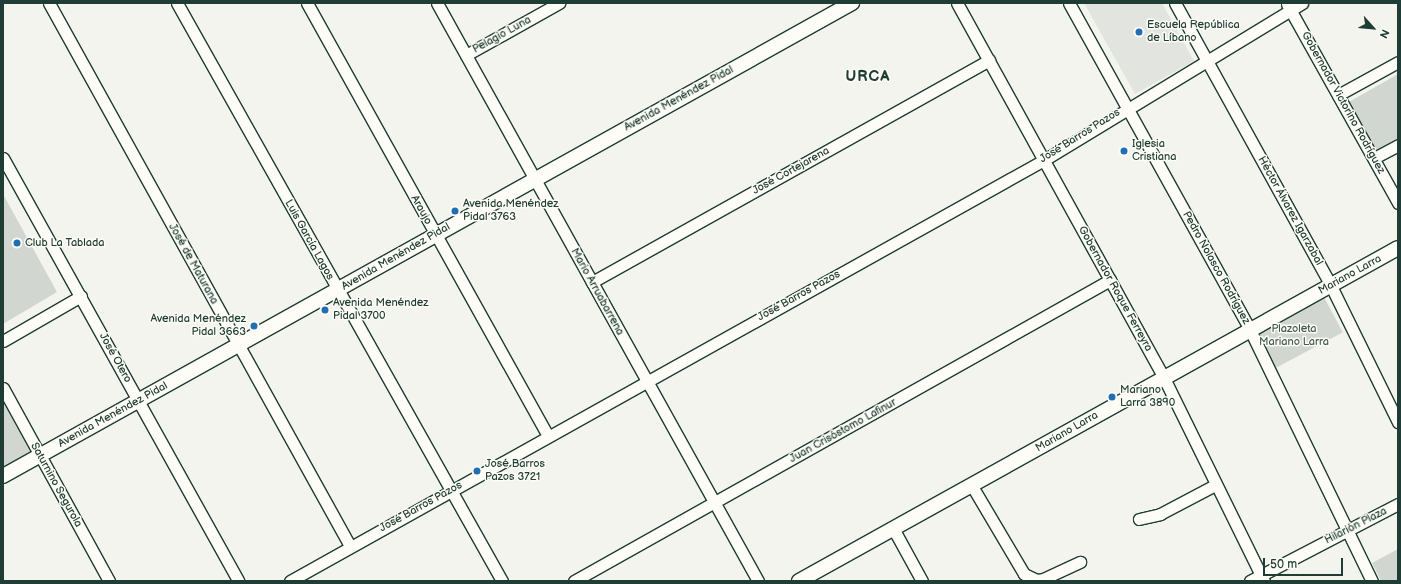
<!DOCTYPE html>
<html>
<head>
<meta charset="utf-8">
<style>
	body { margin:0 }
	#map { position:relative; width:1401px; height:584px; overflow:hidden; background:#f4f4ef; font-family:"Balsamiq Sans",sans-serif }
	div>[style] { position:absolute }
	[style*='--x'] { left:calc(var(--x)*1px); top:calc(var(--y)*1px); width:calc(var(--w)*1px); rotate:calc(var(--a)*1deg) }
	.built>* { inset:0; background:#e2e5df }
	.green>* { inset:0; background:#d1d6d1; transform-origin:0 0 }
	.roads { filter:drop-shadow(1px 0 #1f3d34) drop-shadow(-1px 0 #1f3d34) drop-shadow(0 1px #1f3d34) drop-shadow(0 -1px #1f3d34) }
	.minor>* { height:11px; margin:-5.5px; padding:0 5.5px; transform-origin:5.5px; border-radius:5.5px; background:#fdfcf7 }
	.major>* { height:14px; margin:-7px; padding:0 7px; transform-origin:7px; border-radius:7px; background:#fdfcf7 }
	.dots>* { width:11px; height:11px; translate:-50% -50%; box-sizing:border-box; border:2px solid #fdfcf7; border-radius:50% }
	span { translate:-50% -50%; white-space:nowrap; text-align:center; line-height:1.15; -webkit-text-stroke:3px #fdfcf7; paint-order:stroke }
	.poi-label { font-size:11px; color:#1f3d34 }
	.left { translate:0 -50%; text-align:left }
	.right { translate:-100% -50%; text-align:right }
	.street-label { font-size:11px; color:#1f3d34 }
	.park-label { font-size:11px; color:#435c53 }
	.district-label { font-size:15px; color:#1f3d34; font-weight:700; letter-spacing:1px }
	.frame { position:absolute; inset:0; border:4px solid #1f3d34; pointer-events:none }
	.north { position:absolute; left:1353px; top:8px; width:40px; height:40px; -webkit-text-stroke:3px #fdfcf7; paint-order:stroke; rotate:117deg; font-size:11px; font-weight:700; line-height:16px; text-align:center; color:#1f3d34 }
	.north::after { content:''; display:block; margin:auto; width:14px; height:18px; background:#1f3d34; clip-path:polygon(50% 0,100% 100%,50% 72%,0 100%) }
	.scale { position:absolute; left:1263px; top:558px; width:80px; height:18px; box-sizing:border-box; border:2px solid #1f3d34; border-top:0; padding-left:5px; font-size:12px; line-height:14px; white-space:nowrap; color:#1f3d34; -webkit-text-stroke:3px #fdfcf7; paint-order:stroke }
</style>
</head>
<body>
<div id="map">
	<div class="built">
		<i style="clip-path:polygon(1084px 3px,1162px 3px,1194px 61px,1135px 94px)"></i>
	</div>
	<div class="green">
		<i style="clip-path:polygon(1398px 74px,1398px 139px,1377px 151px,1349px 102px)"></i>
		<i style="clip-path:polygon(3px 194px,57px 292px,3px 324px)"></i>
		<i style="left:1324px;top:297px;width:40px;height:76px;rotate:62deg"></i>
		<i style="clip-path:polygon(3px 402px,31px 452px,3px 468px)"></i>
		<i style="clip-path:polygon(1398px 549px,1398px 581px,1381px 581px,1372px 563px)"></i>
	</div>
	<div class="roads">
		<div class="minor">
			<i style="--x:49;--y:3;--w:621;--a:61"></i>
			<i style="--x:177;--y:3;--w:663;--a:60.65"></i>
			<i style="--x:307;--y:3;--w:496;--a:60.9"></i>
			<i style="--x:437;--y:3;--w:661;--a:60.95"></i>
			<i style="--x:957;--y:3;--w:426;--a:61.1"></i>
			<i style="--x:1163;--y:376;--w:229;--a:63.8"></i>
			<i style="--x:1069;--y:3;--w:374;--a:61"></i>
			<i style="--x:1250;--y:330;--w:279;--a:64.1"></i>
			<i style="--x:1175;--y:3;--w:323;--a:61.1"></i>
			<i style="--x:1331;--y:286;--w:152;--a:63.8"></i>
			<i style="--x:1287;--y:4;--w:228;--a:60.8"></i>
			<i style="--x:466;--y:55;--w:107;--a:-29.2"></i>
			<i style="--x:1338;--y:95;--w:68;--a:-28.8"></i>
			<i style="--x:3;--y:158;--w:484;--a:60.9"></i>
			<i style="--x:1374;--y:158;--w:27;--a:-28"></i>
			<i style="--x:592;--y:282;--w:455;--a:-29.2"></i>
			<i style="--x:3;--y:341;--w:90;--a:-30"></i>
			<i style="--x:3;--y:388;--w:220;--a:61.2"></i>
			<i style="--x:972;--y:486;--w:102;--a:59.4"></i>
			<i style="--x:1024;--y:574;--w:14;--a:25"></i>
			<i style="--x:1037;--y:580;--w:6;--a:-9"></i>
			<i style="--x:1043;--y:579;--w:41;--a:-24.7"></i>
			<i style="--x:1139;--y:519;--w:22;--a:-13"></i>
			<i style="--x:1160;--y:514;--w:62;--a:-27.8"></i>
			<i style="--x:894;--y:530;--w:58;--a:61.2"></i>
			<i style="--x:290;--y:581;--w:864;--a:-29.18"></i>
			<i style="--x:1044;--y:160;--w:302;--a:-31.3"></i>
			<i style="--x:574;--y:581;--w:615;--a:-29.32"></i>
			<i style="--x:1250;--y:581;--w:167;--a:-27.5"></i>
		</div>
		<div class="major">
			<i style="--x:3;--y:476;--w:972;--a:-29.12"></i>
			<i style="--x:799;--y:581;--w:685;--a:-29.07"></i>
		</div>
	</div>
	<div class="dots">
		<i style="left:1139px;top:32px;background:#1f6fb2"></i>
		<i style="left:1124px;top:151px;background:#1f6fb2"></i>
		<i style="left:455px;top:211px;background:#1f6fb2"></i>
		<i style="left:17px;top:243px;background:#1f6fb2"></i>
		<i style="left:325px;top:310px;background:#1f6fb2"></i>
		<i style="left:254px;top:326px;background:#1f6fb2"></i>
		<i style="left:1112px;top:397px;background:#1f6fb2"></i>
		<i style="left:477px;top:471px;background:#1f6fb2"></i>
	</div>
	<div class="poi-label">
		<span class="left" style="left:1147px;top:32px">Escuela República<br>de Líbano</span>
		<span class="left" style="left:1132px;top:151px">Iglesia<br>Cristiana</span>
		<span class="left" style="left:463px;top:211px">Avenida Menéndez<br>Pidal 3763</span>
		<span class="left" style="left:25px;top:243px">Club La Tablada</span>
		<span class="left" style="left:333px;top:310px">Avenida Menéndez<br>Pidal 3700</span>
		<span class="right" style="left:246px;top:326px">Avenida Menéndez<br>Pidal 3663</span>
		<span class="left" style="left:1120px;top:397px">Mariano<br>Larra 3890</span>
		<span class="left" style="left:485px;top:471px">José Barros<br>Pazos 3721</span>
	</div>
	<div class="street-label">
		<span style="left:502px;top:35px;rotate:-29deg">Pelagio Luna</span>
		<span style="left:679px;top:99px;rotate:-29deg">Avenida Menéndez Pidal</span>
		<span style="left:1343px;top:103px;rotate:61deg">Gobernador Victorino Rodríguez</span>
		<span style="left:1080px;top:136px;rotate:-32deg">José Barros Pazos</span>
		<span style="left:791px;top:171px;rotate:-29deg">José Cortejarena</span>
		<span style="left:421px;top:210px;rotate:61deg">Araujo</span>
		<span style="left:1290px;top:211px;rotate:61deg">Héctor Álvarez Igarzabal</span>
		<span style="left:309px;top:240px;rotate:61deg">Luis García Lagos</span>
		<span style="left:396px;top:257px;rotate:-30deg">Avenida Menéndez Pidal</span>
		<span style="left:193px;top:264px;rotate:61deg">José de Maturana</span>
		<span style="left:1216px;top:268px;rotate:61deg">Pedro Nolasco Rodríguez</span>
		<span style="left:1350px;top:275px;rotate:-29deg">Mariano Larra</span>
		<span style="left:1115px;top:289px;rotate:61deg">Gobernador Roque Ferreyra</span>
		<span style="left:597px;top:292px;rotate:61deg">Mario Arruabarrena</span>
		<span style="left:799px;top:296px;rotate:-29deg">José Barros Pazos</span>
		<span style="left:115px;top:358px;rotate:61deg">José Otero</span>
		<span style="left:113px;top:415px;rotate:-29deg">Avenida Menéndez Pidal</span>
		<span style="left:843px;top:431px;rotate:-29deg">Juan Crisóstomo Lafinur</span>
		<span style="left:1067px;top:432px;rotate:-30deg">Mariano Larra</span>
		<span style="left:56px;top:485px;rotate:61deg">Saturnino Segurola</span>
		<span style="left:421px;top:507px;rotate:-29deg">José Barros Pazos</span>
		<span style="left:1356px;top:526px;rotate:-27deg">Hilarión Plaza</span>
	</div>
	<div class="park-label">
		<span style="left:1294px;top:336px">Plazoleta<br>Mariano Larra</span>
	</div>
	<div class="district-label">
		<span style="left:868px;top:77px">URCA</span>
	</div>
	<div class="frame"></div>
	<div class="north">N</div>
	<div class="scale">50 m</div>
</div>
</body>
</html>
